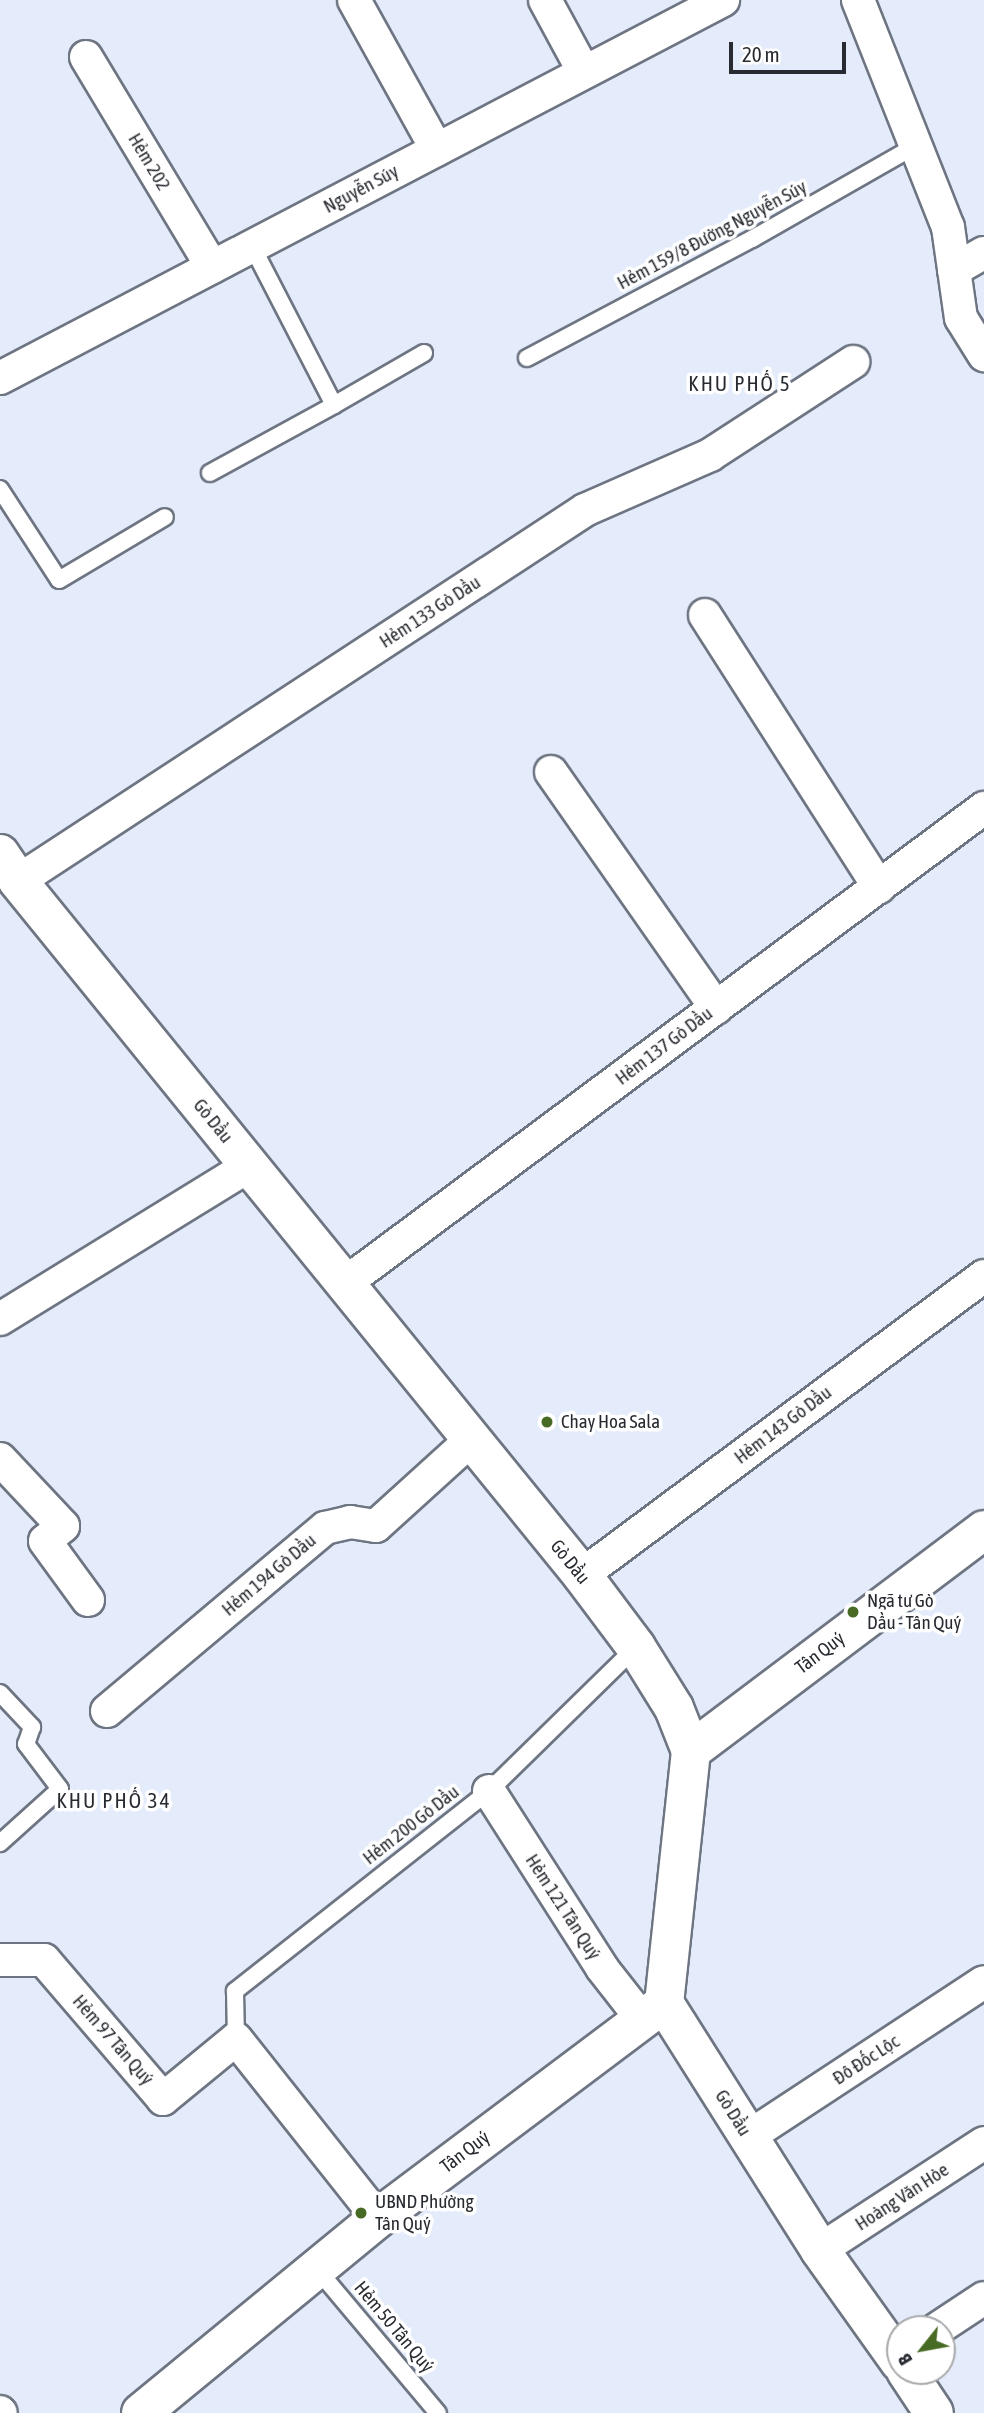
<!DOCTYPE html>
<html>
<head>
<meta charset="utf-8">
<style>
	body { margin:0 }
	#map { position:relative; width:984px; height:2413px; overflow:hidden; background:#e4ecfb; font-family:"Asap Condensed",sans-serif }
	div>[style] { position:absolute }
	[style*='--x'] { left:calc(var(--x)*1px); top:calc(var(--y)*1px); width:calc(var(--w)*1px); rotate:calc(var(--a)*1deg) }
	.roads { filter:drop-shadow(2px 0 #6e7582) drop-shadow(-2px 0 #6e7582) drop-shadow(0 2px #6e7582) drop-shadow(0 -2px #6e7582) }
	.service>* { height:16px; margin:-8px; padding:0 8px; transform-origin:8px; border-radius:8px; background:#fff }
	.minor>* { height:32px; margin:-16px; padding:0 16px; transform-origin:16px; border-radius:16px; background:#fff }
	.tertiary>* { height:38px; margin:-19px; padding:0 19px; transform-origin:19px; border-radius:19px; background:#fff }
	.dots>* { width:19px; height:19px; translate:-50% -50%; box-sizing:border-box; border:4px solid #fff; border-radius:50% }
	span { translate:-50% -50%; white-space:nowrap; text-align:center; line-height:1.15; -webkit-text-stroke:7px #fff; paint-order:stroke }
	.street-label { font-size:19px; color:#272a30 }
	.poi-label { font-size:19px; color:#272a30 }
	.left { translate:0 -50%; text-align:left }
	.neighbourhood-label { font-size:21px; color:#272a30; letter-spacing:2px }
	.north { position:absolute; left:886px; top:2315px; width:70px; height:70px; box-sizing:border-box; background:#fff; border:2px solid #a9aaac; border-radius:50%; rotate:239deg; font-size:19px; font-weight:700; line-height:28px; text-align:center; color:#272a30 }
	.north::after { content:''; display:block; margin:auto; width:24px; height:32px; background:#476b24; clip-path:polygon(50% 0,100% 100%,50% 72%,0 100%) }
	.scale { position:absolute; left:729px; top:42px; width:117px; height:32px; box-sizing:border-box; border:4px solid #272a30; border-top:0; padding-left:9px; font-size:21px; line-height:24px; white-space:nowrap; color:#272a30; -webkit-text-stroke:5px #fff; paint-order:stroke }
</style>
</head>
<body>
<div id="map">
	<div class="roads">
		<div class="service">
			<i style="--x:252;--y:246;--w:179;--a:62.7"></i>
			<i style="--x:334;--y:405;--w:104;--a:-30"></i>
			<i style="--x:527;--y:358;--w:255;--a:-27.9"></i>
			<i style="--x:752;--y:239;--w:188;--a:-29.7"></i>
			<i style="--x:210;--y:473;--w:141;--a:-28.7"></i>
			<i style="--x:0;--y:489;--w:108;--a:57"></i>
			<i style="--x:59;--y:580;--w:123;--a:-30.7"></i>
			<i style="--x:0;--y:1693;--w:47;--a:46.7"></i>
			<i style="--x:32;--y:1727;--w:18;--a:109"></i>
			<i style="--x:26;--y:1744;--w:56;--a:52.9"></i>
			<i style="--x:60;--y:1789;--w:81;--a:138"></i>
			<i style="--x:236;--y:2039;--w:48;--a:-91.2"></i>
			<i style="--x:235;--y:1991;--w:323;--a:-38.2"></i>
			<i style="--x:489;--y:1791;--w:206;--a:-44.4"></i>
			<i style="--x:317;--y:2269;--w:188;--a:50"></i>
		</div>
		<div class="minor">
			<i style="--x:354;--y:0;--w:171;--a:61"></i>
			<i style="--x:545;--y:0;--w:82;--a:61.6"></i>
			<i style="--x:858;--y:0;--w:244;--a:68.4"></i>
			<i style="--x:948;--y:227;--w:92;--a:81.9"></i>
			<i style="--x:961;--y:318;--w:44;--a:58.1"></i>
			<i style="--x:86;--y:57;--w:245;--a:59"></i>
			<i style="--x:954;--y:270;--w:34;--a:-30"></i>
			<i style="--x:0;--y:378;--w:816;--a:-27.6"></i>
			<i style="--x:705;--y:615;--w:323;--a:57.4"></i>
			<i style="--x:551;--y:772;--w:288;--a:55"></i>
			<i style="--x:18;--y:881;--w:678;--a:-33.2"></i>
			<i style="--x:585;--y:510;--w:137;--a:-23.7"></i>
			<i style="--x:710;--y:455;--w:171;--a:-33"></i>
			<i style="--x:344;--y:1284;--w:798;--a:-36.64"></i>
			<i style="--x:0;--y:1319;--w:292;--a:-31.6"></i>
			<i style="--x:0;--y:1459;--w:92;--a:46.8"></i>
			<i style="--x:63;--y:1526;--w:23;--a:140"></i>
			<i style="--x:45;--y:1541;--w:73;--a:53.9"></i>
			<i style="--x:582;--y:1575;--w:501;--a:-36.64"></i>
			<i style="--x:107;--y:1711;--w:285;--a:-40"></i>
			<i style="--x:325;--y:1528;--w:26;--a:-13"></i>
			<i style="--x:350;--y:1522;--w:26;--a:9"></i>
			<i style="--x:376;--y:1526;--w:128;--a:-42.2"></i>
			<i style="--x:489;--y:1791;--w:210;--a:57.4"></i>
			<i style="--x:602;--y:1968;--w:65;--a:51.9"></i>
			<i style="--x:0;--y:1960;--w:44;--a:0"></i>
			<i style="--x:44;--y:1960;--w:183;--a:49.4"></i>
			<i style="--x:163;--y:2099;--w:94;--a:-39.4"></i>
			<i style="--x:236;--y:2039;--w:228;--a:51.6"></i>
			<i style="--x:748;--y:2137;--w:282;--a:-33.3"></i>
			<i style="--x:820;--y:2250;--w:196;--a:-33.1"></i>
			<i style="--x:937;--y:2329;--w:56;--a:-33.4"></i>
			<i style="--x:0;--y:2412;--w:1;--a:45"></i>
		</div>
		<div class="tertiary">
			<i style="--x:0;--y:854;--w:32;--a:56"></i>
			<i style="--x:18;--y:881;--w:894;--a:50.9"></i>
			<i style="--x:582;--y:1575;--w:90;--a:53.1"></i>
			<i style="--x:636;--y:1647;--w:72;--a:58.1"></i>
			<i style="--x:674;--y:1708;--w:46;--a:68.4"></i>
			<i style="--x:691;--y:1751;--w:253;--a:96.1"></i>
			<i style="--x:664;--y:2003;--w:292;--a:57.7"></i>
			<i style="--x:820;--y:2250;--w:138;--a:54.5"></i>
			<i style="--x:691;--y:1751;--w:367;--a:-37"></i>
			<i style="--x:906;--y:2371;--w:50;--a:56.3"></i>
			<i style="--x:141;--y:2413;--w:307;--a:-39.4"></i>
			<i style="--x:378;--y:2218;--w:358;--a:-36.9"></i>
		</div>
	</div>
	<div class="dots">
		<i style="left:547px;top:1422px;background:#476b24"></i>
		<i style="left:853px;top:1612px;background:#476b24"></i>
		<i style="left:361px;top:2213px;background:#476b24"></i>
	</div>
	<div class="street-label">
		<span style="left:149px;top:162px;rotate:59deg">Hẻm 202</span>
		<span style="left:361px;top:189px;rotate:-28deg">Nguyễn Súy</span>
		<span style="left:712px;top:235px;rotate:-28deg">Hẻm 159/8 Đường Nguyễn Súy</span>
		<span style="left:430px;top:612px;rotate:-33deg">Hẻm 133 Gò Dầu</span>
		<span style="left:664px;top:1046px;rotate:-37deg">Hẻm 137 Gò Dầu</span>
		<span style="left:213px;top:1121px;rotate:51deg">Gò Dầu</span>
		<span style="left:783px;top:1425px;rotate:-37deg">Hẻm 143 Gò Dầu</span>
		<span style="left:570px;top:1562px;rotate:51deg">Gò Dầu</span>
		<span style="left:269px;top:1575px;rotate:-40deg">Hẻm 194 Gò Dầu</span>
		<span style="left:820px;top:1653px;rotate:-37deg">Tân Quý</span>
		<span style="left:411px;top:1825px;rotate:-38deg">Hẻm 200 Gò Dầu</span>
		<span style="left:563px;top:1907px;rotate:57deg">Hẻm 121 Tân Quý</span>
		<span style="left:113px;top:2040px;rotate:49deg">Hẻm 97 Tân Quý</span>
		<span style="left:866px;top:2060px;rotate:-33deg">Đô Đốc Lộc</span>
		<span style="left:733px;top:2113px;rotate:58deg">Gò Dầu</span>
		<span style="left:465px;top:2152px;rotate:-37deg">Tân Quý</span>
		<span style="left:902px;top:2197px;rotate:-33deg">Hoàng Văn Hòe</span>
		<span style="left:394px;top:2327px;rotate:50deg">Hẻm 50 Tân Quý</span>
	</div>
	<div class="poi-label">
		<span class="left" style="left:561px;top:1422px">Chay Hoa Sala</span>
		<span class="left" style="left:867px;top:1612px">Ngã tư Gò<br>Dầu - Tân Quý</span>
		<span class="left" style="left:375px;top:2213px">UBND Phường<br>Tân Quý</span>
	</div>
	<div class="neighbourhood-label">
		<span style="left:740px;top:383px">KHU PHỐ 5</span>
		<span style="left:114px;top:1800px">KHU PHỐ 34</span>
	</div>
	<div class="north">B</div>
	<div class="scale">20 m</div>
</div>
</body>
</html>
